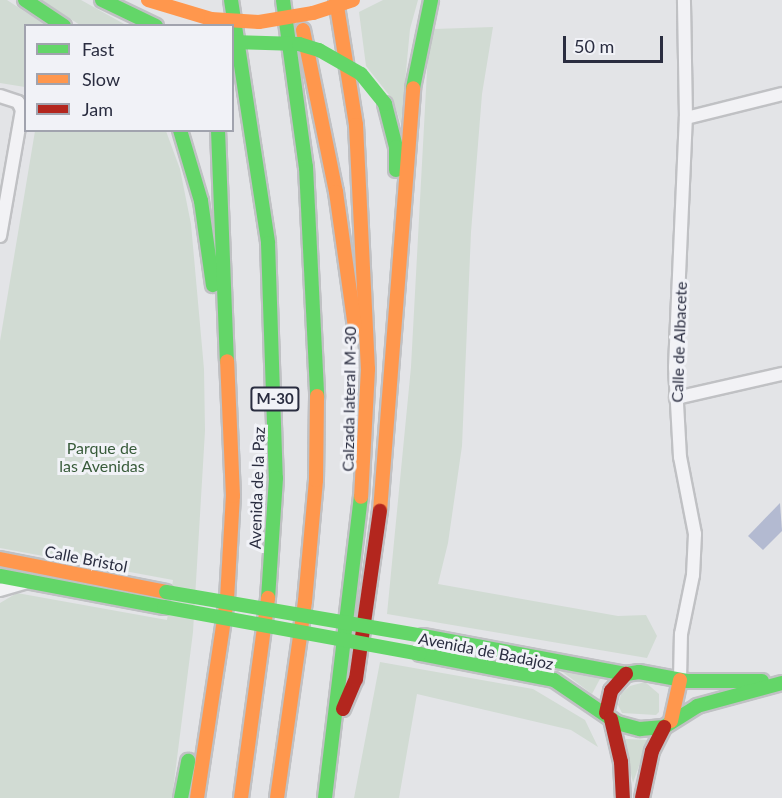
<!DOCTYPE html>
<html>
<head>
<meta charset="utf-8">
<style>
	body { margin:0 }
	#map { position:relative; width:782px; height:798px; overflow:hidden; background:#e3e4e7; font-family:Lato,sans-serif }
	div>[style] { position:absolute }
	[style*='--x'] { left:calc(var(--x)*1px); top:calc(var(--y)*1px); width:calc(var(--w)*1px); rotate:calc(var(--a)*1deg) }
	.green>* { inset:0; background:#d1dbd3 }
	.water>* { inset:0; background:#b3bad1 }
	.roads { filter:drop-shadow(2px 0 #c0c1c4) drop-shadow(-2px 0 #c0c1c4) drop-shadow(0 2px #c0c1c4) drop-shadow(0 -2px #c0c1c4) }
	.street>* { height:12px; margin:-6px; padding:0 6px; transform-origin:6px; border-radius:6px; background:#f2f2f5 }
	.fast>* { height:14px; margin:-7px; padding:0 7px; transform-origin:7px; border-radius:7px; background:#63d668 }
	.slow>* { height:14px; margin:-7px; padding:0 7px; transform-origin:7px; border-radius:7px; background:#ff974d }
	.jam>* { height:14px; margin:-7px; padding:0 7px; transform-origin:7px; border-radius:7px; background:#b3261e }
	.fast-bridge>* { height:14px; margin:-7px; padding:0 7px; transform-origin:7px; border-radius:7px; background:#63d668 }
	.slow-bridge>* { height:14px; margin:-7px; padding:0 7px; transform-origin:7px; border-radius:7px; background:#ff974d }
	span { translate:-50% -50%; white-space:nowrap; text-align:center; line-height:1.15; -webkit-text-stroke:6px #f1f2f7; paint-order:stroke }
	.shield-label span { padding:2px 4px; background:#f1f2f7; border:2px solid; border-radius:4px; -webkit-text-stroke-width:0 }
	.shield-label { font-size:15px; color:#2a2d40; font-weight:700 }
	.street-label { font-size:16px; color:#2a2d40 }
	.park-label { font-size:16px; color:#385b3a }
	.legend { position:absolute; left:24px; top:24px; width:210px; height:108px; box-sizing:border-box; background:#f1f2f7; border:2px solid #a1a3ae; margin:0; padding:8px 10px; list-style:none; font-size:18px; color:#2a2d40 }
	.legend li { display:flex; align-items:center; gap:12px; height:30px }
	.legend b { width:30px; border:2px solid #a1a3ae }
	.scale { position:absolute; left:563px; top:36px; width:100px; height:27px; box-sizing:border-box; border:3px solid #2a2d40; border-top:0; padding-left:8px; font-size:18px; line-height:21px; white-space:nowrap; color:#2a2d40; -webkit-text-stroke:4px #f1f2f7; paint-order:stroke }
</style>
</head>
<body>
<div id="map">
	<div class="green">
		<i style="clip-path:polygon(0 0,7px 0,45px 25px,26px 26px,25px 87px,0 83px)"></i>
		<i style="clip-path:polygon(41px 0,81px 0,126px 25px,80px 25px)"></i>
		<i style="clip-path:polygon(383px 0,418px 0,410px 29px,401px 124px,393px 100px,366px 66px,359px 12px)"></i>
		<i style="clip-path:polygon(493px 27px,482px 94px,471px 232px,462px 446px,448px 543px,438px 584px,618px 616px,646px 615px,657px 636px,647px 658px,387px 614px,411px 367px,428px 52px,434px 29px)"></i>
		<i style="clip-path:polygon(35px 131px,166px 131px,180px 169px,191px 224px,204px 369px,205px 431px,193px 632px,172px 798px,0 798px,0 603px,17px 593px,167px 620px,173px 580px,0 548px,0 341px)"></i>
		<i style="clip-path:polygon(380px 662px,533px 689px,585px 720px,598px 747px,571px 730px,417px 694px,399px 798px,354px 798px)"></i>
		<i style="clip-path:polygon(560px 670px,601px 677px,592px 694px)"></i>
		<i style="clip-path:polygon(645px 682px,659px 694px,659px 712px,656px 715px,622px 713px,618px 705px,621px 694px,630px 686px)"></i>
		<i style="clip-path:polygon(626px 739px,648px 740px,633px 783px,624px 741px)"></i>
	</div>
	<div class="water">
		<i style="clip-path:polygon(780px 503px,782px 531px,763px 550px,748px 536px)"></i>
	</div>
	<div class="roads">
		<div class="street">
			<i style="--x:0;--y:96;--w:19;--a:18"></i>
			<i style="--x:18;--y:102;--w:9;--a:63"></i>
			<i style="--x:22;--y:110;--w:128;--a:99.9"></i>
			<i style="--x:686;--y:118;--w:99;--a:-14"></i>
			<i style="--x:676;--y:398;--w:109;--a:-12.8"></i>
			<i style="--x:0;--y:590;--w:26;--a:-16"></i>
			<i style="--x:680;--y:680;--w:46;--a:-88.8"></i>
			<i style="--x:681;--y:634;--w:60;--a:-78.5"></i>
			<i style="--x:693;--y:575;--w:41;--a:-87.2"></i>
			<i style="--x:695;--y:534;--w:78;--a:-101"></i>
			<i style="--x:680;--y:457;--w:90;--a:-93.2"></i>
			<i style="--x:675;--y:367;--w:249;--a:-87.5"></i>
			<i style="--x:686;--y:118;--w:118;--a:-91"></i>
		</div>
		<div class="fast">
			<i style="--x:25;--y:0;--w:47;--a:33.7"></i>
			<i style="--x:102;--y:0;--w:60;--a:25.7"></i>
			<i style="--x:231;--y:0;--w:246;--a:81.3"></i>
			<i style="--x:268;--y:243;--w:235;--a:88.1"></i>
			<i style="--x:276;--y:478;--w:120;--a:93.8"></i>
			<i style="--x:283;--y:0;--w:169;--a:82.2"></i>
			<i style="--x:306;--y:167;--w:229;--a:87.2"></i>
			<i style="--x:413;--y:88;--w:90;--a:-78.4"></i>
			<i style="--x:385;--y:104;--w:44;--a:75.7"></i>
			<i style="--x:396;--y:147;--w:23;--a:90"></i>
			<i style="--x:180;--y:130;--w:74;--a:73.5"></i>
			<i style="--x:201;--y:201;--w:85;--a:81.9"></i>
			<i style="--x:218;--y:130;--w:231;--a:87.8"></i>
			<i style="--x:0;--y:576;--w:167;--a:10.7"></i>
			<i style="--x:423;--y:636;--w:207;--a:10.6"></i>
			<i style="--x:626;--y:674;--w:13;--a:-9"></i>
			<i style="--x:639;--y:672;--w:50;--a:10.4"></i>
			<i style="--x:688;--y:681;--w:74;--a:0"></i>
			<i style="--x:420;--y:654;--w:136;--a:11"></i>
			<i style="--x:554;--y:680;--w:76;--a:34.3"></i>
			<i style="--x:617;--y:723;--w:24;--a:15"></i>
			<i style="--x:640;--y:729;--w:24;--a:-5"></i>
			<i style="--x:664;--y:727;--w:39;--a:-32"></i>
			<i style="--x:697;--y:706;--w:88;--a:-15.1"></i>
			<i style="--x:181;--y:798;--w:38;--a:-79"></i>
			<i style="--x:325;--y:798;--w:303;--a:-83.2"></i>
		</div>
		<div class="slow">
			<i style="--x:336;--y:0;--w:127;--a:80.9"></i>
			<i style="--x:356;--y:125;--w:244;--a:87.2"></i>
			<i style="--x:368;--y:369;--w:128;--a:93.1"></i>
			<i style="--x:303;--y:30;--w:165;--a:78.5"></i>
			<i style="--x:336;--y:192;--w:137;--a:82"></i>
			<i style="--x:380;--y:511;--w:424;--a:-85.5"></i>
			<i style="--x:0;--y:559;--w:169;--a:11.2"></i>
			<i style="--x:671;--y:721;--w:42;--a:-77.6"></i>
			<i style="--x:197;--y:798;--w:201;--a:-81.4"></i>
			<i style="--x:227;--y:599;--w:103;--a:-86.7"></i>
			<i style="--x:233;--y:496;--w:135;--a:-92.5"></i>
			<i style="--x:241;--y:798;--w:202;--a:-82.3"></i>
			<i style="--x:277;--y:798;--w:199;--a:-81.9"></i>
			<i style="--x:305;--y:601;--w:121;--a:-84.8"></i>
			<i style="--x:316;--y:480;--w:84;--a:-89.3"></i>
		</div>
		<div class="jam">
			<i style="--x:343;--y:709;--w:33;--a:-67"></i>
			<i style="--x:356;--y:679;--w:170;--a:-81.9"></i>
			<i style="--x:606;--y:713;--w:23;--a:-77"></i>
			<i style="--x:611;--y:691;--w:23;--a:-49"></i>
			<i style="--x:611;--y:719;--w:44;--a:76.9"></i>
			<i style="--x:621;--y:762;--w:36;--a:87"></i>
			<i style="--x:642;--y:798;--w:48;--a:-78"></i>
			<i style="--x:652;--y:751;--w:27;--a:-63"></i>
		</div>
	</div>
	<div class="fast-bridge">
		<i style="--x:232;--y:42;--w:67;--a:1.7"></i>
		<i style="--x:299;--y:44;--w:21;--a:17"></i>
		<i style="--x:319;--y:50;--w:48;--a:29.7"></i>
		<i style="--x:361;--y:74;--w:38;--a:51"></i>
		<i style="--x:166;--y:592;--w:261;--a:9.7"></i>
		<i style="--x:164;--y:607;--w:260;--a:10.4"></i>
	</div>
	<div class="slow-bridge">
		<i style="--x:148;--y:0;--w:66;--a:16.8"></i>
		<i style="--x:211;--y:19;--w:48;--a:3.6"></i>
		<i style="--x:259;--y:22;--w:55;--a:-9.5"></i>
		<i style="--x:313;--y:13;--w:42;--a:-18"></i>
	</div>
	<div class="shield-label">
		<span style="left:275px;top:399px">M-30</span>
	</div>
	<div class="street-label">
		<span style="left:679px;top:342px;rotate:-88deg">Calle de Albacete</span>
		<span style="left:349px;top:399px;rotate:-89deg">Calzada lateral M-30</span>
		<span style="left:257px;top:488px;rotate:-88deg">Avenida de la Paz</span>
		<span style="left:86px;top:559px;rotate:11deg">Calle Bristol</span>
		<span style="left:486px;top:651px;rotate:11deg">Avenida de Badajoz</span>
	</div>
	<div class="park-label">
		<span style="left:102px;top:457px">Parque de<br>las Avenidas</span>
	</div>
	<ul class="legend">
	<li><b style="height:8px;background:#63d668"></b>Fast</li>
	<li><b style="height:8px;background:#ff974d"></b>Slow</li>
	<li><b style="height:8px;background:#b3261e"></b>Jam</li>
	</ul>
	<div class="scale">50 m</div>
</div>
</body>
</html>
